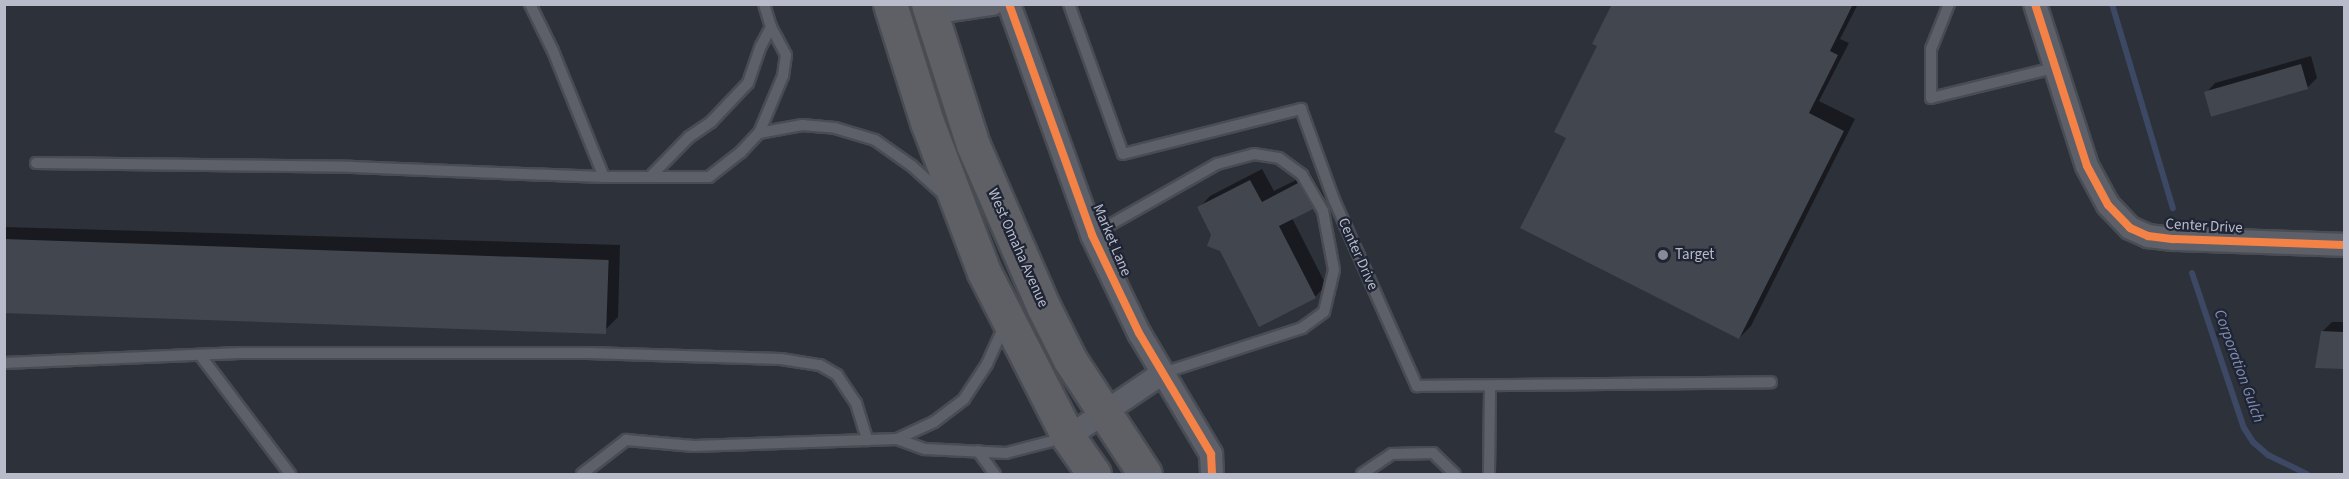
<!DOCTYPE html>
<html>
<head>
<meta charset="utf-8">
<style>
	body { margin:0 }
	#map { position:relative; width:2349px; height:479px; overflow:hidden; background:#2d313a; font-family:"Source Sans 3",sans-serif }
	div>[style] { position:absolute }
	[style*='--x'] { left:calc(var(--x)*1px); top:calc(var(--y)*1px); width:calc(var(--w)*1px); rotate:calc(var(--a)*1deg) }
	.shadow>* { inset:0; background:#0007 }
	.stream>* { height:6px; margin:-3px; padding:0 3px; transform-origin:3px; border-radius:3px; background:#3c4864 }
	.building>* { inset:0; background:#42464e; transform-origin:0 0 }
	.roads { filter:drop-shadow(2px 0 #494c53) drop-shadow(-2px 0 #494c53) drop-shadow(0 2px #494c53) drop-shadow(0 -2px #494c53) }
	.service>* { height:10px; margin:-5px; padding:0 5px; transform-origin:5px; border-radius:5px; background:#5d6068 }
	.minor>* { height:22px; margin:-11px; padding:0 11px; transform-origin:11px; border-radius:11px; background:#5d6068 }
	.trunk>* { height:33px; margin:-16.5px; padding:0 16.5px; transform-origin:16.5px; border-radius:16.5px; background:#5e6066 }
	.cycleway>* { height:8px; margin:-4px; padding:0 4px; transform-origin:4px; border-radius:4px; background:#f48246 }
	.dots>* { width:16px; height:16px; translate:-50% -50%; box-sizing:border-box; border:3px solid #202535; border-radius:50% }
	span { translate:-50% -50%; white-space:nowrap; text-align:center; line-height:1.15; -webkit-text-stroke:4.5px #202535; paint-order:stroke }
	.street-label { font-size:15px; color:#b8bcca }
	.poi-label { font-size:15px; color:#b8bcca }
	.left { translate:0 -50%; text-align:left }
	.water-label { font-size:16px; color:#808eb0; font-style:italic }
	.frame { position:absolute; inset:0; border:6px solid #b8bcca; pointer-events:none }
</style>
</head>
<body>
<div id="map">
	<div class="shadow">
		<i style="clip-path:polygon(1614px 4px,1858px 4px,1840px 39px,1849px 43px,1819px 101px,1855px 119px,1751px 326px,1739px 338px,1568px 137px)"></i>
		<i style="clip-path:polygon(2311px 56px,2317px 78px,2308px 87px,2212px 115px,2206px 93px,2215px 83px)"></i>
		<i style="clip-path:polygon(1262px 169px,1274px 191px,1310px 173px,1324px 196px,1312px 208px,1292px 218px,1326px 285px,1315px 297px,1213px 235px,1199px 208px,1210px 196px)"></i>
		<i style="clip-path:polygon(4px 227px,620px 245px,618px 317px,606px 329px,4px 311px)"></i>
		<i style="clip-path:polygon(2332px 322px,2344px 322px,2344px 368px,2317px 366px,2323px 331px)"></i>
	</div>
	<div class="stream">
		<i style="--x:2112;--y:4;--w:213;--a:73.4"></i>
		<i style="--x:2192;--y:273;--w:163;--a:71.5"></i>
		<i style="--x:2244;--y:428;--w:17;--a:57"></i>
		<i style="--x:2253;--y:442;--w:20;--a:41"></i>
		<i style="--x:2268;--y:455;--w:43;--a:26"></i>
	</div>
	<div class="building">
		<i style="clip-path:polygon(1612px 4px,1853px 4px,1830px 51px,1838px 55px,1809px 113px,1844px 131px,1739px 339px,1520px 228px,1566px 138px,1554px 132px,1597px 46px,1592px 44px)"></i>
		<i style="left:2301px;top:64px;width:26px;height:101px;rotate:74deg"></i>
		<i style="clip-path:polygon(1250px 180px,1262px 202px,1298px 183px,1313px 209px,1279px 226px,1316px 298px,1259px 327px,1220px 251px,1207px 246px,1211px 235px,1197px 207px)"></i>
		<i style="left:4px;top:239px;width:605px;height:74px;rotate:2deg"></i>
		<i style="clip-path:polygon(2321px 331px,2344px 332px,2344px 369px,2315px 368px)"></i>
	</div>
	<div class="roads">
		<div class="service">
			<i style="--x:530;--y:4;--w:52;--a:63.9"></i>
			<i style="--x:553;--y:51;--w:136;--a:68"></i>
			<i style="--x:1069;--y:4;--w:159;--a:70.2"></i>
			<i style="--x:1123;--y:154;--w:184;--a:-14.2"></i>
			<i style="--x:1301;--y:109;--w:97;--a:70.1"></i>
			<i style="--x:1334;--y:200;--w:204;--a:66"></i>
			<i style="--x:1417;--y:386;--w:354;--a:-0.6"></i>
			<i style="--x:1949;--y:4;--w:48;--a:111.8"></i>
			<i style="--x:1931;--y:49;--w:49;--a:90"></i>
			<i style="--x:1931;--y:98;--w:127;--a:-13.7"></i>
			<i style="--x:759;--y:133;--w:44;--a:-10.5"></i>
			<i style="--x:802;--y:125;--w:33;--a:5"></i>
			<i style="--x:835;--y:128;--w:42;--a:16.7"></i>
			<i style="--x:875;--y:140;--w:45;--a:35.1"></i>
			<i style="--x:912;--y:166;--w:43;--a:42.2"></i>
			<i style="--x:36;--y:163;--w:316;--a:0.7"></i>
			<i style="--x:352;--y:167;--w:252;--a:2.3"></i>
			<i style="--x:604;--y:177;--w:105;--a:0"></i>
			<i style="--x:709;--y:177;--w:41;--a:-38"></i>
			<i style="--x:741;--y:152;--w:26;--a:-47"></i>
			<i style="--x:759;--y:133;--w:62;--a:-67.2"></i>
			<i style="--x:783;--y:76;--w:21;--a:-82"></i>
			<i style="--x:786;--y:55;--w:32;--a:-118"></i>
			<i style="--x:771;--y:27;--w:24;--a:-107"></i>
			<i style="--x:650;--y:177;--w:56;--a:-45.7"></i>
			<i style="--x:689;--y:137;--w:27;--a:-34"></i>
			<i style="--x:711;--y:122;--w:54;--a:-46.5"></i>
			<i style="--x:748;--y:83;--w:39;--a:-71"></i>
			<i style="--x:761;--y:46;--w:21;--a:-62"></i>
			<i style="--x:1092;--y:235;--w:144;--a:-29.6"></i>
			<i style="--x:1217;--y:164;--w:38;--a:-15"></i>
			<i style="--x:1254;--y:154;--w:25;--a:9"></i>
			<i style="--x:1279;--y:158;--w:29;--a:36"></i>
			<i style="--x:1302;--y:175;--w:42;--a:59.7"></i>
			<i style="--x:1323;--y:211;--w:60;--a:79.4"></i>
			<i style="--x:1334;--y:270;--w:43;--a:103.4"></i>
			<i style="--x:1324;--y:312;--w:27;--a:144"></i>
			<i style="--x:1302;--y:328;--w:146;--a:162.1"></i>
			<i style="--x:200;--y:355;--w:149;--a:52.9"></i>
			<i style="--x:4;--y:363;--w:236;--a:-2.4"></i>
			<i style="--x:240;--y:353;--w:348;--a:0"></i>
			<i style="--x:588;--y:353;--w:193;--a:1.8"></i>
			<i style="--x:781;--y:359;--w:39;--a:9"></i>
			<i style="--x:820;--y:365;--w:20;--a:30"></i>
			<i style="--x:837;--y:375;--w:34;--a:56"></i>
			<i style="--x:856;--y:403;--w:39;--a:73"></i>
			<i style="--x:897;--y:439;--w:41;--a:-24.7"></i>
			<i style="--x:934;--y:422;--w:38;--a:-37"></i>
			<i style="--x:964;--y:399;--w:42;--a:-56.7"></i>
			<i style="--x:987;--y:364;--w:44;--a:-65.8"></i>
			<i style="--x:978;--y:451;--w:29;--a:54"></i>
			<i style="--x:582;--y:474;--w:56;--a:-37.7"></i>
			<i style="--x:626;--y:440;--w:68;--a:5"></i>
			<i style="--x:694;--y:446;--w:203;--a:-2"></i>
			<i style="--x:897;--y:439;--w:30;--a:20"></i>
			<i style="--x:925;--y:449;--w:81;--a:2.8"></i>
			<i style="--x:1006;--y:453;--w:60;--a:-14.5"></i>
			<i style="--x:1362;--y:474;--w:36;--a:-34"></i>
			<i style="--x:1392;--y:454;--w:41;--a:-1.4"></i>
			<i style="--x:1433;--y:453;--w:30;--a:44"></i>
			<i style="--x:1489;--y:474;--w:88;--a:-89.3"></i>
		</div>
		<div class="minor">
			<i style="--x:1009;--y:4;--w:245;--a:70.2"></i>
			<i style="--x:1092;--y:235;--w:109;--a:64.4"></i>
			<i style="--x:1139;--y:333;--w:141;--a:59.2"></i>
			<i style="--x:1211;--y:454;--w:20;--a:87"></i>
			<i style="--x:2035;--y:4;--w:170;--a:72.2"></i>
			<i style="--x:2087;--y:166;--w:44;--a:61.7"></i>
			<i style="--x:2108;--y:205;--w:32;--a:46"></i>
			<i style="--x:2130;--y:228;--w:20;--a:24"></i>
			<i style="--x:2148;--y:236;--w:26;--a:7"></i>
			<i style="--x:2174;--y:239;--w:170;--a:2"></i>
			<i style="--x:930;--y:13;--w:63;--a:-8.3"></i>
			<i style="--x:1068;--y:437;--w:115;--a:-34"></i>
		</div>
		<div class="trunk">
			<i style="--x:890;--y:4;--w:124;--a:72.6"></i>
			<i style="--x:927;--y:122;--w:160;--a:69.2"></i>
			<i style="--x:984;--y:272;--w:185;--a:63"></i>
			<i style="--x:1068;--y:437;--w:45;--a:54.9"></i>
			<i style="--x:928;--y:4;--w:148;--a:72.3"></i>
			<i style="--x:973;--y:145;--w:176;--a:66.5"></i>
			<i style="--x:1043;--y:306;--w:60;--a:63.4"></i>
			<i style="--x:1070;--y:360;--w:136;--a:56.7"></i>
		</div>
	</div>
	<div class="cycleway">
		<i style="--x:1009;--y:4;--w:245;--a:70.2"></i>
		<i style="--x:1092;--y:235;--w:109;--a:64.4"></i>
		<i style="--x:1139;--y:333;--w:141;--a:59.2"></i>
		<i style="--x:1211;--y:454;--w:20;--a:87"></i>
		<i style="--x:2035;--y:4;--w:170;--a:72.2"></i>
		<i style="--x:2087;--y:166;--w:44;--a:61.7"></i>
		<i style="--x:2108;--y:205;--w:32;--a:46"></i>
		<i style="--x:2130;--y:228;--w:20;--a:24"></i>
		<i style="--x:2148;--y:236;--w:26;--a:7"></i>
		<i style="--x:2174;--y:239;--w:170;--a:2"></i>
	</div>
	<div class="dots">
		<i style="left:1663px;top:255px;background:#878b98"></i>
	</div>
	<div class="street-label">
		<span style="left:2204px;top:226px;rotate:3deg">Center Drive</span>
		<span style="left:1112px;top:240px;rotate:67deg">Market Lane</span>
		<span style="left:1018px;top:248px;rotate:66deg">West Omaha Avenue</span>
		<span style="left:1358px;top:254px;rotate:66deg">Center Drive</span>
	</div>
	<div class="poi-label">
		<span class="left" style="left:1675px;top:255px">Target</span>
	</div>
	<div class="water-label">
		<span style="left:2239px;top:366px;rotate:70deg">Corporation Gulch</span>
	</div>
	<div class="frame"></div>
</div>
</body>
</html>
